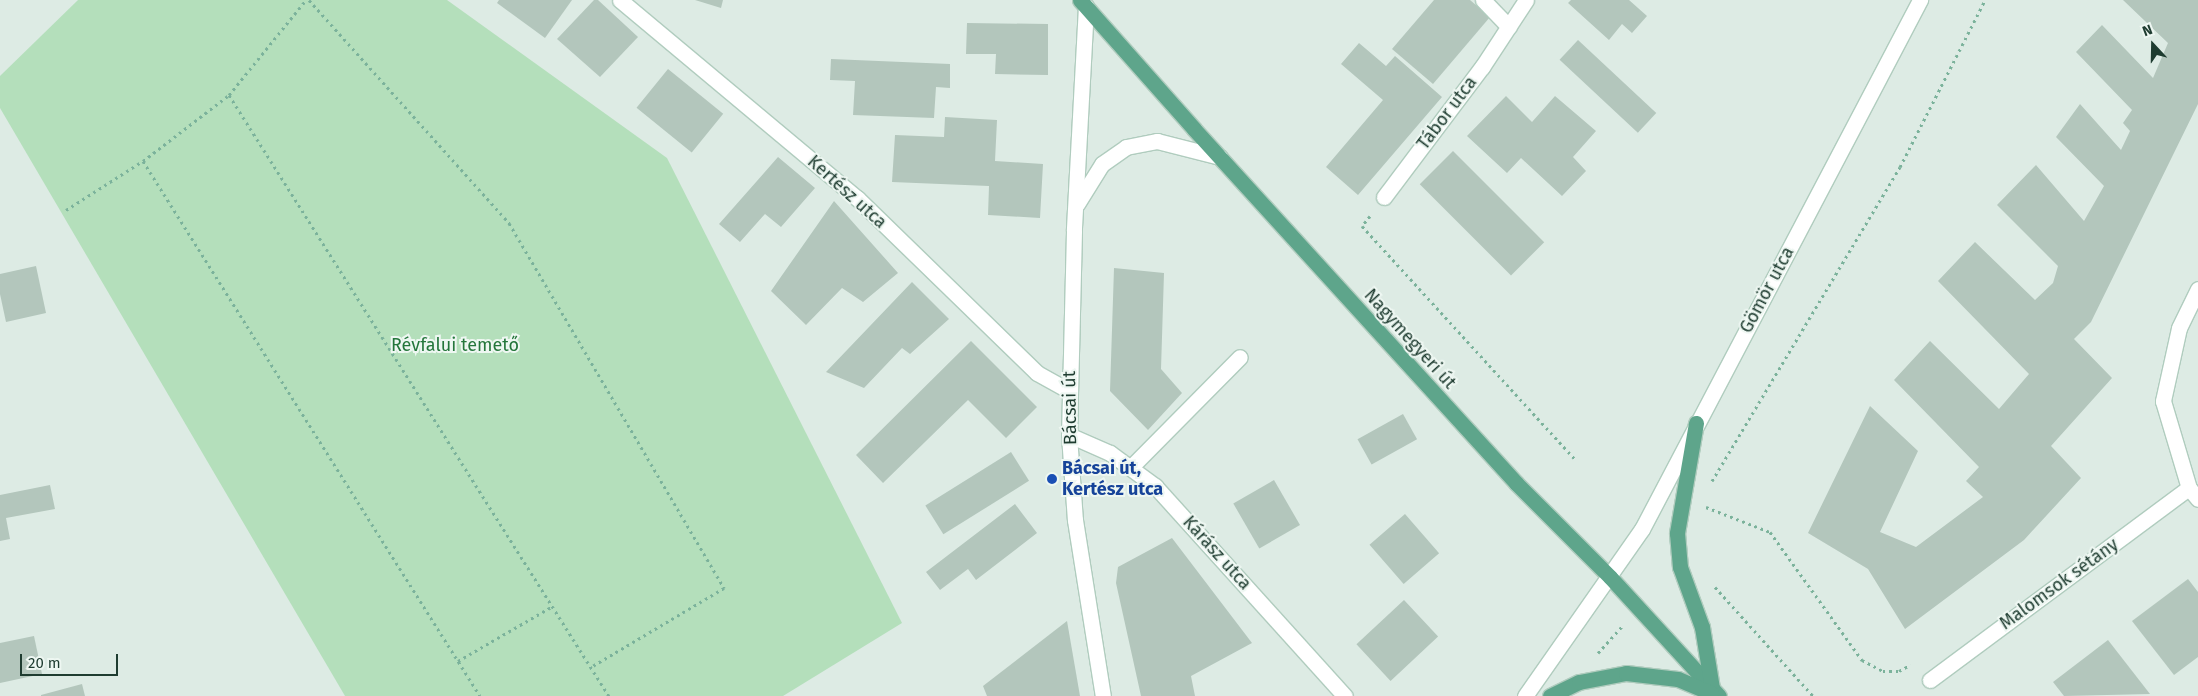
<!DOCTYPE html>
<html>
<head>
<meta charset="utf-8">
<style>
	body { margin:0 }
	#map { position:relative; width:2198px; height:696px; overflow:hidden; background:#ddebe4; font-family:"Fira Sans",sans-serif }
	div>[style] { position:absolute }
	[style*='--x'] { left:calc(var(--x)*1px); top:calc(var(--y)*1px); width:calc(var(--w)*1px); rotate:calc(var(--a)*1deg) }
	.green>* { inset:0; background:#b4dfbb }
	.building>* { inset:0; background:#b3c6bc; transform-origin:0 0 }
	.path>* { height:3px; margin-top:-1.5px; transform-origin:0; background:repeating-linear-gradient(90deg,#7bb29b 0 2.5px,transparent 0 6.5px) }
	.roads { filter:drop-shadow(1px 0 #b0ccbe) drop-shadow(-1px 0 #b0ccbe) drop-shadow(0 1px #b0ccbe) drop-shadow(0 -1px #b0ccbe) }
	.street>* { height:15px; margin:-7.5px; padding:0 7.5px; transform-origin:7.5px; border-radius:7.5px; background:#fff }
	.secondary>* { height:15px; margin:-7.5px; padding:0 7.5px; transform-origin:7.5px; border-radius:7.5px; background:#fff }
	.primary>* { height:15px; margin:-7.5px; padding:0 7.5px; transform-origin:7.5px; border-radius:7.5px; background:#5ea58b }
	.dots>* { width:14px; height:14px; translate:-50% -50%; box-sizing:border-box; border:2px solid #eef7f2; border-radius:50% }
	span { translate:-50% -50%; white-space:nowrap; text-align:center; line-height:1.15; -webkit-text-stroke:4px #eef7f2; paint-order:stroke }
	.street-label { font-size:18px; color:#1e3c30 }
	.park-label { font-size:18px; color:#24763b }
	.transit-label { font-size:18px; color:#164399; font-weight:700 }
	.left { translate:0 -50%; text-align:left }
	.north { position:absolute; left:2128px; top:20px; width:50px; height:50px; -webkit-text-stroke:4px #eef7f2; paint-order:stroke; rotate:339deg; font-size:14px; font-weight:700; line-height:20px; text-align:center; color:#1e3c30 }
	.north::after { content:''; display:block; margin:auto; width:18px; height:22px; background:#1e3c30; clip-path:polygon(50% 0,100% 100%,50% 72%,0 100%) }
	.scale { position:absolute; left:20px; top:654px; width:98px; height:22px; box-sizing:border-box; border:2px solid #1e3c30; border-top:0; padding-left:6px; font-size:15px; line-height:18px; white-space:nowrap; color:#1e3c30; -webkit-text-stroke:4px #eef7f2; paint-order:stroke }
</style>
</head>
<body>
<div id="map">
	<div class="green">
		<i style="clip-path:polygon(78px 0,447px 0,667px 158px,902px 623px,783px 696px,345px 696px,0 108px,0 76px)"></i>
	</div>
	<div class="building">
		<i style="clip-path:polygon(499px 0,572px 0,545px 38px,497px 3px)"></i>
		<i style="clip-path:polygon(594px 0,598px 0,638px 37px,600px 77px,557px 39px)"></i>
		<i style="clip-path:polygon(695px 0,723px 0,721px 8px)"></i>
		<i style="clip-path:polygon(1434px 0,1470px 0,1490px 17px,1433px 84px,1392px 49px)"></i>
		<i style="clip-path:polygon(1571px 0,1629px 0,1647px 16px,1632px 33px,1622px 24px,1609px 40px,1568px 3px)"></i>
		<i style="clip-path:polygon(2123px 0,2198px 0,2198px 104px,2091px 322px,2074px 339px,2112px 378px,2051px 446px,2081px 478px,2024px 540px,1905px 629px,1868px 569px,1808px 533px,1870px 406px,1918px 451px,1880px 532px,1916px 547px,1983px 497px,1966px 481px,1979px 467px,1894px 380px,1930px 341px,1999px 409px,2029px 374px,1938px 281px,1975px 242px,2035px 300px,2053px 283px,2058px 266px,1997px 205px,2036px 165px,2084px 221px,2104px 186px,2056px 137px,2080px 104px,2121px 150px,2130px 131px,2123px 123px,2132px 110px,2076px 52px,2102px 25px,2153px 78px,2168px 43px)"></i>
		<i style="clip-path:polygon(967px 23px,1048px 24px,1048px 75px,995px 74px,996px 54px,966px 54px)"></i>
		<i style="left:1578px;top:40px;width:107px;height:27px;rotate:43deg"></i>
		<i style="clip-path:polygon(1359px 43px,1386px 66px,1395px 56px,1442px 97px,1358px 195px,1326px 167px,1383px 100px,1341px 64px)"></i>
		<i style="clip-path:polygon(831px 59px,950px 64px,950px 88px,936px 87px,934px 118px,853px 115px,855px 81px,830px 80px)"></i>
		<i style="left:668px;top:69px;width:71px;height:50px;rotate:39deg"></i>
		<i style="clip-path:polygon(1506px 96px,1532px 122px,1555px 96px,1596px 131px,1573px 157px,1586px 171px,1562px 196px,1521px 158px,1507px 173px,1467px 136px)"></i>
		<i style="clip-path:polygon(945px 117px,997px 120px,995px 161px,1043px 164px,1040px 218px,988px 215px,989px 186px,892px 182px,895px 135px,944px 137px)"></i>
		<i style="left:1453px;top:151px;width:129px;height:47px;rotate:45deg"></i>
		<i style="clip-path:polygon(778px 157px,815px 188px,781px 227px,765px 214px,740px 242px,719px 224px)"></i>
		<i style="clip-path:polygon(834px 201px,898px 273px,863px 302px,842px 288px,806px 325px,771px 291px)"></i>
		<i style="clip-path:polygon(36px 266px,46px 313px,6px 322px,0 294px,0 274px)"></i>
		<i style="clip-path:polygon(1114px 268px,1164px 273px,1161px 369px,1182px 393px,1148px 430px,1110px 391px)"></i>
		<i style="clip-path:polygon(912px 282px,949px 319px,910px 354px,902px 348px,864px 388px,826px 372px)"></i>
		<i style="clip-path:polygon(971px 341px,1037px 407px,1006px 438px,968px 400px,883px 483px,856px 455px)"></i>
		<i style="left:1403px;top:414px;width:29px;height:52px;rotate:61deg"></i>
		<i style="left:1011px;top:452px;width:34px;height:101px;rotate:58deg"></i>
		<i style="left:1274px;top:480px;width:52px;height:47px;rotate:60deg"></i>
		<i style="clip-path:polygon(50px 485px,55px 509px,6px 518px,10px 539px,0 541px,0 495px)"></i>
		<i style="clip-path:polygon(1015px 504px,1037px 533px,976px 580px,968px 569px,940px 590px,926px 572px)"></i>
		<i style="left:1405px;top:514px;width:52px;height:47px;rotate:49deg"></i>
		<i style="clip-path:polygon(1172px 538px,1252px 643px,1191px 676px,1195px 696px,1141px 696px,1116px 583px,1118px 567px)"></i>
		<i style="clip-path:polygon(2188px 579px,2198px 592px,2198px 657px,2174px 675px,2132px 621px)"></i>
		<i style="left:1404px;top:600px;width:50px;height:65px;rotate:47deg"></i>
		<i style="clip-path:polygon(1067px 621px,1080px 696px,987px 696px,983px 686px)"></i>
		<i style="clip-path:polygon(34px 636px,42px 674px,0 683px,0 643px)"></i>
		<i style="clip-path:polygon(2108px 640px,2150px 694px,2064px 696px,2053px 682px)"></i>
		<i style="clip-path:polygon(82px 684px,85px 696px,41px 696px,41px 695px)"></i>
	</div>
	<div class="path">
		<i style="--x:309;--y:0;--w:300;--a:48.1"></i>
		<i style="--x:509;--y:223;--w:424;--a:59.5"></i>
		<i style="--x:724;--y:588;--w:155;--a:149.3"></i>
		<i style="--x:229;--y:95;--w:711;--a:57.7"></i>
		<i style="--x:143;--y:161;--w:632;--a:57.79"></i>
		<i style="--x:66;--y:210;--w:91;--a:-32.5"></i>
		<i style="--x:143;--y:161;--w:108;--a:-37.5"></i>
		<i style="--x:229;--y:95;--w:122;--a:-51"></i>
		<i style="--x:1370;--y:216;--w:13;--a:129"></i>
		<i style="--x:1362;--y:226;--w:316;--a:47.6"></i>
		<i style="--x:1712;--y:481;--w:366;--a:-59.1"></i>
		<i style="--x:1900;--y:167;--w:187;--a:-63"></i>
		<i style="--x:1706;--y:507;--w:69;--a:21.3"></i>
		<i style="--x:1770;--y:532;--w:158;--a:54.3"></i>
		<i style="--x:1862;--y:660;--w:24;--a:28"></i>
		<i style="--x:1883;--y:671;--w:16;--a:0"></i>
		<i style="--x:1899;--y:671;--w:13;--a:-29"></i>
		<i style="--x:1715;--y:587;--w:147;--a:48"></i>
		<i style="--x:1598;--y:653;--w:36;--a:-48"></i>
		<i style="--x:458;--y:661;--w:110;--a:-30.1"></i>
	</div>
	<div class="roads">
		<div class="street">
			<i style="--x:620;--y:0;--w:309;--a:39.9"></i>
			<i style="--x:857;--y:198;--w:251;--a:44.2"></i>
			<i style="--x:1037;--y:373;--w:35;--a:29"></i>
			<i style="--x:1483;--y:0;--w:37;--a:46"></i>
			<i style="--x:1086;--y:6;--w:225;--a:93.1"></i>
			<i style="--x:1074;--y:231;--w:204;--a:91.4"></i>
			<i style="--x:1069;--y:435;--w:85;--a:86"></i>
			<i style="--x:1075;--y:520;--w:178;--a:81"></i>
			<i style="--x:1384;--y:197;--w:163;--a:-53"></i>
			<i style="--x:1482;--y:67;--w:80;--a:-56.7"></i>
			<i style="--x:1077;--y:204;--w:47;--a:-58"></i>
			<i style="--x:1102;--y:164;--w:29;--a:-35"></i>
			<i style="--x:1126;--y:147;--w:32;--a:-11"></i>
			<i style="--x:1157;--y:141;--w:65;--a:14.3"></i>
			<i style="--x:2198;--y:289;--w:43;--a:116"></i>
			<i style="--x:2179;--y:328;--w:75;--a:102.4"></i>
			<i style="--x:2163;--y:401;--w:91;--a:73.4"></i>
			<i style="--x:2189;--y:488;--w:14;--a:51"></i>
			<i style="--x:1069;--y:435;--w:45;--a:23.7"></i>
			<i style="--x:1110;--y:453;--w:56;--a:36.3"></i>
			<i style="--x:1155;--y:486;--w:283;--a:47.9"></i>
			<i style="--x:1132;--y:466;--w:153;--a:-45.3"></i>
			<i style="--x:1930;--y:680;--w:322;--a:-36.6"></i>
		</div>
		<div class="secondary">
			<i style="--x:1525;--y:696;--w:204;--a:-55"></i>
			<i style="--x:1642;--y:529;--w:598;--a:-62.28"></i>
		</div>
		<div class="primary">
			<i style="--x:1080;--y:0;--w:172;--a:48.5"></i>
			<i style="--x:1194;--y:129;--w:479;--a:47.7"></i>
			<i style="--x:1516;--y:483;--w:133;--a:45"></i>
			<i style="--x:1610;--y:577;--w:161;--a:47.5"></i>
			<i style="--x:1696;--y:423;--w:112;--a:99.8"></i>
			<i style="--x:1677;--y:533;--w:34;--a:85"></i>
			<i style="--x:1680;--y:567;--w:64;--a:69.9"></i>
			<i style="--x:1702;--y:627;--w:62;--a:80.7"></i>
			<i style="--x:1550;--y:696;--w:32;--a:-26"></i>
			<i style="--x:1579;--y:682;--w:48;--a:-10.8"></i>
			<i style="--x:1626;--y:673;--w:52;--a:6.6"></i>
			<i style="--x:1678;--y:679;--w:36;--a:23"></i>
		</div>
	</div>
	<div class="dots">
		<i style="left:1052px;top:479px;background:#1a4fb4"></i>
	</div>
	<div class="street-label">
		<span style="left:1447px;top:113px;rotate:-53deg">Tábor utca</span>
		<span style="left:847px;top:192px;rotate:42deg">Kertész utca</span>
		<span style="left:1767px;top:290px;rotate:-62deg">Gömör utca</span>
		<span style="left:1410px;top:339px;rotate:48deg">Nagymegyeri út</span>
		<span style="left:1070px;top:408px;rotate:-91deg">Bácsai út</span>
		<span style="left:1217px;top:553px;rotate:48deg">Kárász utca</span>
		<span style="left:2059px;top:584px;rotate:-36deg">Malomsok sétány</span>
	</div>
	<div class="park-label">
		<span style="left:455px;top:345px">Révfalui temető</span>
	</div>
	<div class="transit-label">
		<span class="left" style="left:1062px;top:479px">Bácsai út,<br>Kertész utca</span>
	</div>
	<div class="north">N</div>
	<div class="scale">20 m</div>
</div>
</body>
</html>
